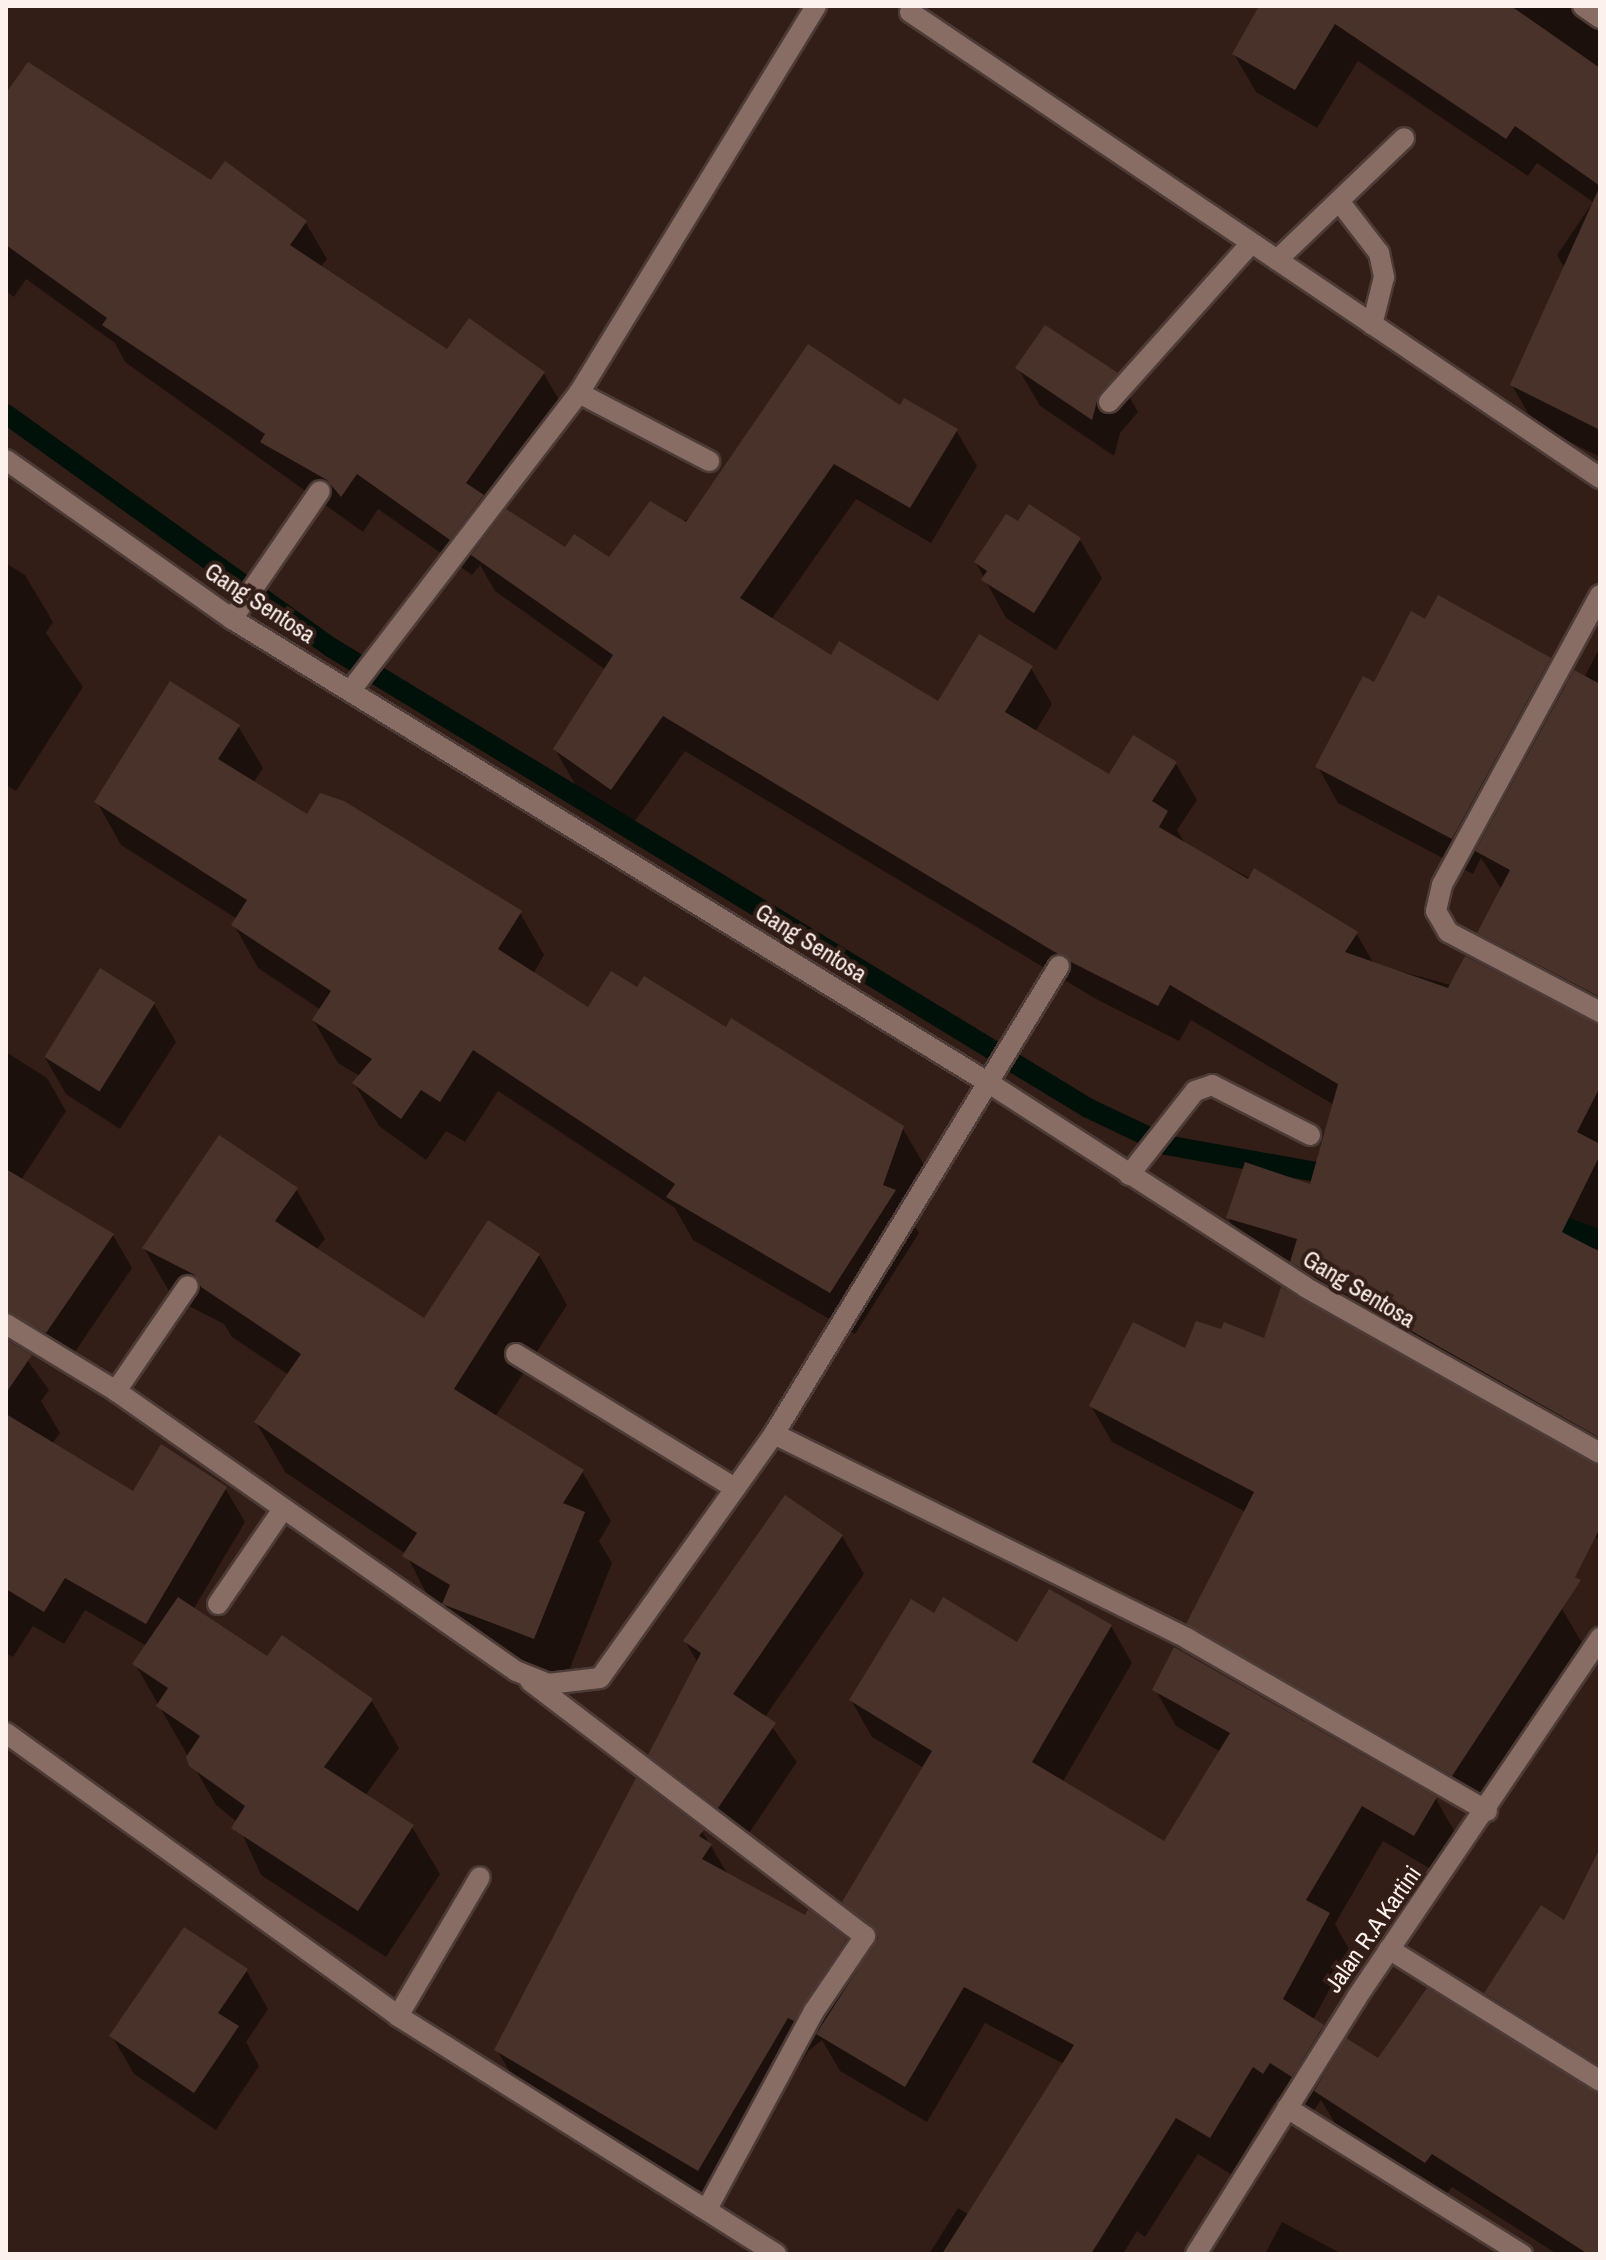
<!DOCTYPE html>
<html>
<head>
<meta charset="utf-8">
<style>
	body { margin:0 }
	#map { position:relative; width:1606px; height:2260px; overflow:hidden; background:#331e17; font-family:"Archivo Narrow",sans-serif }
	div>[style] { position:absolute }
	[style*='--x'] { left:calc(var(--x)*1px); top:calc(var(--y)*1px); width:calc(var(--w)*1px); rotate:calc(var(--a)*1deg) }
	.shadow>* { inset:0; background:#0007 }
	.stream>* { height:20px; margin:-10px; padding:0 10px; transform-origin:10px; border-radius:10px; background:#00110a }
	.building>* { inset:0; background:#49322a; transform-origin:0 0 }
	.roads { filter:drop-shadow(2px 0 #4c3b36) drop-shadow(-2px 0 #4c3b36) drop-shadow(0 2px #4c3b36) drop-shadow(0 -2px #4c3b36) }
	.minor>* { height:20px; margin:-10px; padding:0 10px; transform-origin:10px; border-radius:10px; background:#876d64 }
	span { translate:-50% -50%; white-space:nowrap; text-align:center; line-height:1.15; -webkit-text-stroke:8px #331e17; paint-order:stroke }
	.street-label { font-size:24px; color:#fdf1ed }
	.frame { position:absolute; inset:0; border:8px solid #fdf1ed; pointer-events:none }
</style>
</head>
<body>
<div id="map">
	<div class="shadow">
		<i style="clip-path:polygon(1262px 6px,1600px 6px,1600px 457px,1534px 424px,1512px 385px,1565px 269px,1557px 255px,1593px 202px,1537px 163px,1528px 176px,1358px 61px,1317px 128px,1256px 92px,1234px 54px)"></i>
		<i style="clip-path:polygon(6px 97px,306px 223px,327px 259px,320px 268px,447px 352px,544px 374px,565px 410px,492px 512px,498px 523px,566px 550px,609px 560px,901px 408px,956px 430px,977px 466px,931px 543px,856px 499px,771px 620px,831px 658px,939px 704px,1031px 668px,1052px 704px,1035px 732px,1109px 777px,1176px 764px,1197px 800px,1177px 830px,1186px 845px,1356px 933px,1374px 964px,1600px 1026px,1600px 1232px,1591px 1249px,1600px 1254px,1600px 1462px,1313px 1298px,1296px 1268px,1249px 1254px,1228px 1218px,1311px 1186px,1334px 1105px,1191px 1020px,1179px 1041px,1096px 999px,685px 751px,632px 825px,576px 786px,555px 749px,606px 670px,495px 591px,480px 565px,472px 575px,378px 509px,363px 532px,125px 362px,115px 343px,26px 279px,14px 297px,6px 291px)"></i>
		<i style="clip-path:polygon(1018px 368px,1116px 374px,1138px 412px,1120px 433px,1114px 456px,1040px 406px)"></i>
		<i style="clip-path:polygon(1019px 524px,1080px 540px,1102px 578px,1056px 650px,1006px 618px,976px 563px)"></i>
		<i style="clip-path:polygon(6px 563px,25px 575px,53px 622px,46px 633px,83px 687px,16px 791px,6px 785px)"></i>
		<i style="clip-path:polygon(1426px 621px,1550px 658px,1567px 687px,1585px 676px,1600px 647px,1600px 1021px,1500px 969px,1480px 933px,1502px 890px,1481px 858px,1473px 874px,1338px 803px,1318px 767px)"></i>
		<i style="clip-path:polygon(238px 726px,263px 768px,253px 783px,307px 817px,520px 913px,544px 955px,533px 974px,589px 1010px,637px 990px,902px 1127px,927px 1170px,910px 1218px,919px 1233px,855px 1334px,693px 1240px,675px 1208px,498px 1091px,465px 1142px,446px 1131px,426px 1160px,379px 1126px,354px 1083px,360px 1076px,338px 1063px,314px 1021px,321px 1010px,258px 968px,234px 925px,237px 919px,121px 845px,97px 802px)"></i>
		<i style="clip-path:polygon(154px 1004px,176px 1042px,120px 1129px,66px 1094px,44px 1056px)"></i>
		<i style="clip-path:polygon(6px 1052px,47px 1078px,66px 1111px,21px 1180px,113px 1235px,132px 1268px,66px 1365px,32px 1345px,19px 1349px,49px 1390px,41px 1401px,60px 1433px,52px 1444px,134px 1494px,225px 1488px,245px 1522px,193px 1610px,267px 1659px,371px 1700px,399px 1748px,365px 1796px,412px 1827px,440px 1874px,386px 1957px,261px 1875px,237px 1822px,216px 1805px,135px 1664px,147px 1646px,85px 1610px,64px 1644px,33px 1626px,13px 1657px,6px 1653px)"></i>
		<i style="clip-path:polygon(296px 1189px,325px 1239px,316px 1250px,425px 1321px,539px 1255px,567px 1305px,495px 1417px,582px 1471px,611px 1521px,599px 1541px,612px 1563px,562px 1688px,474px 1653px,433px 1606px,406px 1554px,285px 1472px,256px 1422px,289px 1375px,232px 1337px,224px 1324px,173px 1298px,144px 1248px)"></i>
		<i style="clip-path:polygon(1186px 1351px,1600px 1465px,1600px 1540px,1583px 1530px,1561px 1607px,1582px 1643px,1473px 1811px,1209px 1660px,1188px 1624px,1246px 1512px,1112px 1442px,1091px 1406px)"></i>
		<i style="clip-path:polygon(842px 1536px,864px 1574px,765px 1717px,797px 1762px,741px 1845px,673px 1793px,650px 1754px,698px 1663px,685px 1641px)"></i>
		<i style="clip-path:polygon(934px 1616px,1018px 1645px,1111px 1626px,1132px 1663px,1062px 1783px,1165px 1844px,1221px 1752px,1176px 1726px,1155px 1689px,1436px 1799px,1457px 1836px,1436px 1872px,1383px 1841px,1335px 1924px,1350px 1951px,1313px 2020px,1339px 2054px,1600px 2093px,1600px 2254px,1557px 2254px,1452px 2187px,1445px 2196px,1336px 2125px,1321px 2100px,1313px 2112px,1292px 2098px,1285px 2109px,1274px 2103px,1231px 2174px,1198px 2154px,1145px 2237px,1137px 2231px,1123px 2254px,929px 2254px,958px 2208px,969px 2215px,1064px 2064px,985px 2023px,927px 2122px,840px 2071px,822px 2040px,808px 2051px,717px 2203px,516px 2083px,497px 2050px,702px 1831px,728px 1875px,846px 1940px,861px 1967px,874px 1948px,844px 1902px,924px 1768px,872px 1737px,851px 1700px)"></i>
		<i style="clip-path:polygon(1600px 1853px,1600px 2086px,1506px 2027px,1486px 1993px,1565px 1923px)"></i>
		<i style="clip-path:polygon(246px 1970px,268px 2009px,246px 2042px,259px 2066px,216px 2130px,134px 2074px,112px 2036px)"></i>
		<i style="clip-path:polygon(1282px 2222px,1342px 2254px,1265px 2254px)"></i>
	</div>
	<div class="stream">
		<i style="--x:6;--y:414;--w:401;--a:35.7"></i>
		<i style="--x:332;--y:648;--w:885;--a:31.32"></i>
		<i style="--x:1088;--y:1108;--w:86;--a:25.4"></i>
		<i style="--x:1166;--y:1145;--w:176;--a:10.2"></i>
		<i style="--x:1541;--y:1218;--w:63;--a:20.4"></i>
	</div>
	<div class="building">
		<i style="clip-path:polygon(1259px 6px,1511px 6px,1600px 68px,1600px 186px,1515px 126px,1506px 139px,1335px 24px,1295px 90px,1232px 54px)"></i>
		<i style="clip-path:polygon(28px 62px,211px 180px,225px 161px,307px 221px,290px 245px,447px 349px,469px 318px,545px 372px,466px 483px,484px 495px,450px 540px,357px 474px,341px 497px,327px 480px,260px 442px,265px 434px,102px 325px,107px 318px,6px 245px,6px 93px)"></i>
		<i style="clip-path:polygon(1600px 186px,1600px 430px,1510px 385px)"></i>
		<i style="clip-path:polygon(1045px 325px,1118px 373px,1099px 394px,1092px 420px,1015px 368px)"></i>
		<i style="clip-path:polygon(808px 344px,900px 405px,904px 398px,958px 429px,910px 508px,834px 464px,740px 598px,831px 655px,839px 641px,938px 701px,979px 634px,1033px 666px,1005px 712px,1109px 774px,1133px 735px,1177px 762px,1152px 801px,1168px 811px,1159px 827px,1248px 879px,1254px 868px,1358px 932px,1345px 952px,1448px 988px,1465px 956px,1600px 1025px,1600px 1087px,1577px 1132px,1600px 1144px,1600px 1155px,1562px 1232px,1600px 1252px,1600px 1438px,1290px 1262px,1297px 1239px,1226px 1218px,1245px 1162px,1310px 1184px,1338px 1084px,1170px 985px,1158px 1006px,1073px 963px,663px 716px,611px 790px,553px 749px,613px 655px,471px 555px,506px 509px,565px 547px,574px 534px,609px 557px,650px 501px,686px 522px)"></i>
		<i style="clip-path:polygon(1029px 504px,1081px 538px,1034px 613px,981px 580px,987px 571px,974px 562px,1006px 514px,1018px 521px)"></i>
		<i style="clip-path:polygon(1438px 595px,1551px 658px,1452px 839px,1315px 767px,1363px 676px,1374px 682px,1411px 611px,1425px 619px)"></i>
		<i style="clip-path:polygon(1574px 670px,1600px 684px,1600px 997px,1477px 933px,1510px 870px,1475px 851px)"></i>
		<i style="clip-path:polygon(170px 681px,240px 725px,218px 759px,307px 814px,320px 793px,344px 801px,522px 911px,498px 949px,588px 1007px,611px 971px,637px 987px,644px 976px,726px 1027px,731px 1018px,904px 1126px,883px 1185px,896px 1190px,830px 1293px,666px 1197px,675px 1184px,473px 1050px,440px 1102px,421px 1090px,401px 1119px,352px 1083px,372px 1059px,312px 1020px,331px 991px,231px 925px,247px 900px,94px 802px)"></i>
		<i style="left:100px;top:968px;width:65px;height:105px;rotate:32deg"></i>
		<i style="clip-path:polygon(219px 1135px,298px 1188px,275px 1221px,424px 1318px,488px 1220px,540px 1254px,454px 1389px,584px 1470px,563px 1503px,585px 1512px,534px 1639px,442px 1604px,450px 1585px,402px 1556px,417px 1533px,254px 1422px,301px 1354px,201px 1287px,195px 1275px,142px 1248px)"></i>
		<i style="clip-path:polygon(6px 1169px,114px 1234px,46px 1333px,6px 1311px)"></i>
		<i style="clip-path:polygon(1281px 1287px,1600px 1466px,1600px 1528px,1575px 1577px,1581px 1580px,1452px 1776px,1186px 1624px,1254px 1492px,1089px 1406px,1133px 1322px,1185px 1348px,1196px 1321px,1221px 1329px,1224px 1322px,1264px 1338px)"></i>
		<i style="clip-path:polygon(6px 1339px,32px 1355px,6px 1393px)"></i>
		<i style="clip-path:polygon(6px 1414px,133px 1491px,161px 1444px,227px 1487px,146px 1624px,65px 1578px,44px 1612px,6px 1589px)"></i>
		<i style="clip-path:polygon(785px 1495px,843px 1535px,733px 1694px,776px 1723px,718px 1808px,648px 1755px,701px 1653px,683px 1641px)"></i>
		<i style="clip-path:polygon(1049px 1589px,1112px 1625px,1032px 1762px,1164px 1841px,1230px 1733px,1152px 1690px,1174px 1647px,1437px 1797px,1414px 1836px,1362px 1806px,1306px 1900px,1330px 1913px,1283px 1999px,1324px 2025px,1292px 2077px,1270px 2063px,1263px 2074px,1253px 2067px,1210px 2138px,1176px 2118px,1091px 2254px,942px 2254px,1074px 2045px,964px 1987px,905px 2087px,816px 2034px,878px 1938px,842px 1902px,932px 1751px,849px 1700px,911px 1599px,934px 1613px,943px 1597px,1017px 1642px)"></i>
		<i style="clip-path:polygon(178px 1597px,267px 1656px,282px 1635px,373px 1699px,324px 1767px,414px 1825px,358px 1911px,231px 1828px,245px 1806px,189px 1766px,186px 1757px,200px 1736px,156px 1706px,168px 1688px,132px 1664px)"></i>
		<i style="clip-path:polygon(636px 1778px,704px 1830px,699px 1836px,712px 1844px,702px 1859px,805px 1915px,808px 1909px,847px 1939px,794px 2021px,788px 2018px,698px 2171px,494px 2050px)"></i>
		<i style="clip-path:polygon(1600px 1848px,1600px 2066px,1484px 1993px,1541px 1905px,1564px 1920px)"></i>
		<i style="clip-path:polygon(184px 1927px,248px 1969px,218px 2013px,239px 2026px,194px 2093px,109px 2036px)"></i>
		<i style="clip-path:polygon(1427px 1988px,1600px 2094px,1600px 2254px,1588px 2254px,1432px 2154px,1425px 2163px,1314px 2091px,1346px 2038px,1378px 2058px)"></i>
	</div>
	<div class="roads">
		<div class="minor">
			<i style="--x:1583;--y:6;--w:21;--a:35"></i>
			<i style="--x:910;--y:12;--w:833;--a:34.03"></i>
			<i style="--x:1339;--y:201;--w:66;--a:52.4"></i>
			<i style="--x:1379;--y:253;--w:25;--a:78"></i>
			<i style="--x:1384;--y:277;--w:49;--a:104"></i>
			<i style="--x:1277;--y:260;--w:176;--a:-43.8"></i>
			<i style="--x:579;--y:393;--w:147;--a:27.6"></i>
			<i style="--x:1109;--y:402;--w:213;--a:-48.2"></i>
			<i style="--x:6;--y:460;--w:276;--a:35.1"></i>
			<i style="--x:232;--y:619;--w:888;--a:31.51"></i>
			<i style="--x:989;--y:1083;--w:376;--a:32.8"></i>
			<i style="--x:1305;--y:1287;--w:338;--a:29.4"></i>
			<i style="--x:1600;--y:595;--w:330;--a:118.6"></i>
			<i style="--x:1442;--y:885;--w:27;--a:103"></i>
			<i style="--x:1436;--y:911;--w:24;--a:60"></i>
			<i style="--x:1448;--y:932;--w:172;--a:27.8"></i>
			<i style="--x:232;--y:619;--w:155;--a:-55.5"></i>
			<i style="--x:351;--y:690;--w:374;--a:-52.5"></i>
			<i style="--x:579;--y:393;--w:454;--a:-58.5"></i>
			<i style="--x:1129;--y:1175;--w:107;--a:-51.8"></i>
			<i style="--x:1195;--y:1091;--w:18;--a:-19"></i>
			<i style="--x:1212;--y:1085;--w:110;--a:27"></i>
			<i style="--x:6;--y:1324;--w:129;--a:31.3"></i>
			<i style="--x:116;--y:1391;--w:488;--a:35"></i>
			<i style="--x:516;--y:1671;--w:35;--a:22"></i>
			<i style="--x:548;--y:1684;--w:52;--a:-6.6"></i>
			<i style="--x:600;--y:1678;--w:300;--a:-54.5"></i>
			<i style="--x:774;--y:1434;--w:548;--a:-58.66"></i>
			<i style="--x:516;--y:1354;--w:257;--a:31.5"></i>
			<i style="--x:116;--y:1391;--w:127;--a:-55.6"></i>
			<i style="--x:774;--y:1434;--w:462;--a:26.3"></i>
			<i style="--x:1188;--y:1639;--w:345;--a:29.9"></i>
			<i style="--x:218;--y:1604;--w:112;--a:-55.6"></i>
			<i style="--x:530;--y:1681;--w:421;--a:37.3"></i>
			<i style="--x:865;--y:1936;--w:91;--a:124.2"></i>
			<i style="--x:814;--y:2011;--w:225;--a:118.4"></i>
			<i style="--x:6;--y:1733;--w:483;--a:35.8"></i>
			<i style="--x:398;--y:2016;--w:447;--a:32.2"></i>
			<i style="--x:1389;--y:1949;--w:249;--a:32"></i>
			<i style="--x:398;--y:2016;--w:161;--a:-59.5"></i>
			<i style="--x:1287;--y:2108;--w:277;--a:31.9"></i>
			<i style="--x:1196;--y:2254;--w:303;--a:-57.9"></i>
			<i style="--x:1357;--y:1997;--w:434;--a:-55.9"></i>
		</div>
	</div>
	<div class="street-label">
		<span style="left:260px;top:603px;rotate:33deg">Gang Sentosa</span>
		<span style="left:811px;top:943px;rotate:32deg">Gang Sentosa</span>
		<span style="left:1359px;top:1289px;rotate:31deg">Gang Sentosa</span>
		<span style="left:1373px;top:1929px;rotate:-55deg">Jalan R.A Kartini</span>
	</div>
	<div class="frame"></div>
</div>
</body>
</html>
